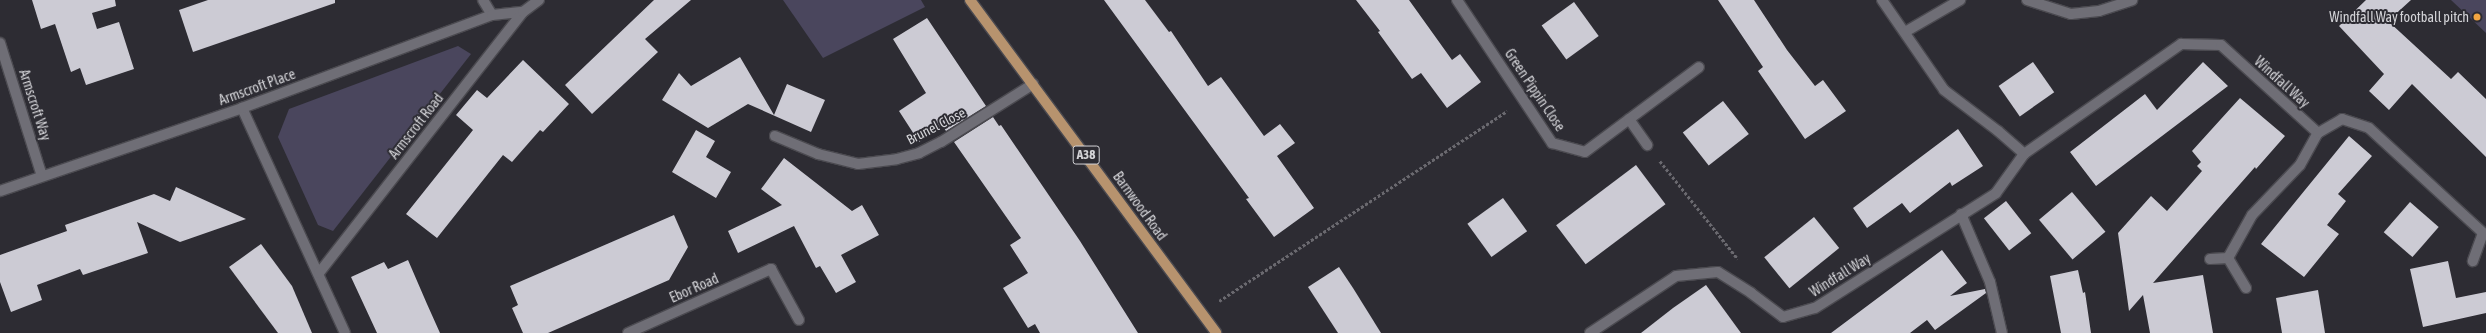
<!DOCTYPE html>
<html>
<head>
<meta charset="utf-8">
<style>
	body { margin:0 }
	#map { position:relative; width:2486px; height:333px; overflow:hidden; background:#2d2c33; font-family:"Asap Condensed",sans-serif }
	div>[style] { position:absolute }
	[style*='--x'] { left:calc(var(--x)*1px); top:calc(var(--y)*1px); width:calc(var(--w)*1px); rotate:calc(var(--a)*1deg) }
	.green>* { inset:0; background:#4a465d }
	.building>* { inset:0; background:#cccbd4; transform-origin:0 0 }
	.path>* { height:2.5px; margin-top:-1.25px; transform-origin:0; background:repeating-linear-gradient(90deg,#6a696f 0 3px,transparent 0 5px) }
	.roads { filter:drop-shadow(1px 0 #4b4a50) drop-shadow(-1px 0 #4b4a50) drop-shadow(0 1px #4b4a50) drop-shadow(0 -1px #4b4a50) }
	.minor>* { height:10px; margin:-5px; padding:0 5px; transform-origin:5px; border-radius:5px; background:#6f6e76 }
	.major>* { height:10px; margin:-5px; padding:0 5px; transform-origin:5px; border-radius:5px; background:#b7936e }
	.dots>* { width:11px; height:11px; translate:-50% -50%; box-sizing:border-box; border:2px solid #2d2c33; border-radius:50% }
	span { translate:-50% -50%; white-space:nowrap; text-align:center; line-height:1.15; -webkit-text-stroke:4px #2d2c33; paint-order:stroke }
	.shield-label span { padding:1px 3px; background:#2d2c33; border:1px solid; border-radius:3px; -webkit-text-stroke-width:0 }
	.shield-label { font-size:13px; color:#d4d4d8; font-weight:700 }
	.poi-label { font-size:14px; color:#d4d4d8 }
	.right { translate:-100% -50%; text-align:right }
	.street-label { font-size:14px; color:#d4d4d8 }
</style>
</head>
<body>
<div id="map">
	<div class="green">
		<i style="clip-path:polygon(783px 0,921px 0,925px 7px,823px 58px)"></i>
		<i style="clip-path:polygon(2451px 0,2486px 0,2486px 33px)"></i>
		<i style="clip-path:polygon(458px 46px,471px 54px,333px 231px,318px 225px,278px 137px,289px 109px)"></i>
	</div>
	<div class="building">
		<i style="clip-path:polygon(32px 0,115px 0,116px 6px,92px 13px,97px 29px,119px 22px,134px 69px,86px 85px,80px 68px,71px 72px,55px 24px,41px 29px)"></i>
		<i style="clip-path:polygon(208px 0,335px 0,335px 3px,193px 52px,179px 10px)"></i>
		<i style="clip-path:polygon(654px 0,691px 0,645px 39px,658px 52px,592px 114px,565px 85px)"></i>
		<i style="clip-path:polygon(1104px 0,1145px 0,1169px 32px,1171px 31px,1208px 86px,1221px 77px,1264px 136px,1280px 124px,1295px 143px,1277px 156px,1314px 208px,1274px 237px,1246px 199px,1249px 198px)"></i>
		<i style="clip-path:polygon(1356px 0,1409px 0,1452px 60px,1460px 54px,1481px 82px,1447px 108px,1421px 73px,1412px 79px,1378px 32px,1380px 31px)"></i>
		<i style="clip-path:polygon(1718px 0,1754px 0,1787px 50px,1815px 86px,1823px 80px,1846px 111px,1805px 139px,1758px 71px,1763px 67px)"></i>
		<i style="clip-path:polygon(2366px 0,2411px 0,2388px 21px,2451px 79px,2458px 72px,2486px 99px,2486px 157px,2412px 84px,2389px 110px,2369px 91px,2384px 74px,2339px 26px)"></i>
		<i style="left:1574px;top:2px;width:42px;height:40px;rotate:54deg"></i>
		<i style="clip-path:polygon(927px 18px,986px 106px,946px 131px,942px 125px,919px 142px,899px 111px,926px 93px,893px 39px)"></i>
		<i style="clip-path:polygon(740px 57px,774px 115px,787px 84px,825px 100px,811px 132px,748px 104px,708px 128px,662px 100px,679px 73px,691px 86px)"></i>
		<i style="clip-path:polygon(523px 60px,569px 104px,543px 132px,540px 130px,512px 162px,503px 155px,437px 238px,406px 214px,473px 130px,456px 115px,477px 90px,487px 98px)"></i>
		<i style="left:2033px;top:62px;width:37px;height:42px;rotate:55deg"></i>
		<i style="clip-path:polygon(2203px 62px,2228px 86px,2096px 186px,2070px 152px,2145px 94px,2157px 110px)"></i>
		<i style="clip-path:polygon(2240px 98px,2285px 136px,2256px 169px,2255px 167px,2153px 283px,2203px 275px,2213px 333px,2150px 333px,2143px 295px,2129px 311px,2118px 233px,2151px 196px,2167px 211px,2202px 171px,2197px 166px,2201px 162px,2192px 151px)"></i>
		<i style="left:1723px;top:101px;width:42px;height:51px;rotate:52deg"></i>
		<i style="clip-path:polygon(993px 117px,999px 126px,1001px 125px,1080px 241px,1138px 333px,1040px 333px,1035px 324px,1028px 328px,1003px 288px,1028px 273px,1010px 245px,1021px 238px,954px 142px)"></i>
		<i style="clip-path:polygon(1958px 129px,1983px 166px,1952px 186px,1950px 182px,1910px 213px,1902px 203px,1867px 228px,1853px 208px)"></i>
		<i style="clip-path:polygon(696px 130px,715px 141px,706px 157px,731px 172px,716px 198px,672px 172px)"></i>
		<i style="clip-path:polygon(2349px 136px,2372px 156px,2338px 194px,2346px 201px,2327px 225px,2339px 234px,2304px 277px,2261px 244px)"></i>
		<i style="clip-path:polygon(784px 158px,852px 211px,862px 205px,879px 235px,841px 255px,856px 282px,836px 293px,820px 266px,816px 268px,794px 226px,738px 253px,728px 231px,782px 205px,761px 189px)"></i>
		<i style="left:1636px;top:165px;width:49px;height:100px;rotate:53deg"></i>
		<i style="clip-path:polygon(176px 187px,246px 219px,180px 242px,137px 222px,148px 253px,83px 275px,80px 269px,37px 285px,42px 300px,11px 312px,0 282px,0 255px,67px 231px,65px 225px,154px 194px,170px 201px)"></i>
		<i style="left:2072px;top:192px;width:52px;height:43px;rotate:50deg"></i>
		<i style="left:1503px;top:198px;width:41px;height:44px;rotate:54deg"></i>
		<i style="left:2006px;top:201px;width:41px;height:28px;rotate:52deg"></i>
		<i style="left:2410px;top:202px;width:38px;height:40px;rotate:41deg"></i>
		<i style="clip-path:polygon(674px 215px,688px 247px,669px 280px,548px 333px,523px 333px,512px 308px,518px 305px,510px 286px)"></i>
		<i style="left:1814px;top:217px;width:40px;height:64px;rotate:51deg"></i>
		<i style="clip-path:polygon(261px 244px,292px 286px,312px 333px,278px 333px,229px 267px)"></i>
		<i style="clip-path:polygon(1942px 250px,1967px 283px,1950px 296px,1985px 289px,1986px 293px,1935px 330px,1927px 320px,1910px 333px,1831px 333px)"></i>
		<i style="clip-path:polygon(408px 260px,427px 304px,440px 333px,377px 333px,351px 277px,384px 262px,388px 269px)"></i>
		<i style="clip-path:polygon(2448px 261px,2456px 298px,2486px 292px,2486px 313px,2423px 327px,2410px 269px)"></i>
		<i style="clip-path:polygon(1339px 267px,1353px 288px,1381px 333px,1338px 333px,1308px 287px)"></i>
		<i style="clip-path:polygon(2078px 270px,2083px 293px,2085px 292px,2091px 333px,2061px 333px,2050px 276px)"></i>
		<i style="clip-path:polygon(1706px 285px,1741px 333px,1641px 333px,1673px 308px)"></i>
		<i style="clip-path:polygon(2318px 290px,2325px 333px,2282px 333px,2276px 298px)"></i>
	</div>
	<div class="path">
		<i style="--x:1660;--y:161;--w:125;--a:51.5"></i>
		<i style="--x:1219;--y:301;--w:345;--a:-33.4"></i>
	</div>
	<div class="roads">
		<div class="minor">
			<i style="--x:483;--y:0;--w:17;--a:59"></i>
			<i style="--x:1457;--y:0;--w:172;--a:56.4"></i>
			<i style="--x:1552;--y:143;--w:34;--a:15"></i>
			<i style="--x:1585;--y:152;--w:142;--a:-36.7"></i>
			<i style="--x:1882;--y:0;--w:109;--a:55.4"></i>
			<i style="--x:1944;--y:90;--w:68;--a:37.2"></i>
			<i style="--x:1998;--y:131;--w:35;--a:41"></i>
			<i style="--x:2027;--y:0;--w:46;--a:17.7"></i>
			<i style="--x:2071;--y:14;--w:28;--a:-6"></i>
			<i style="--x:2099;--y:11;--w:35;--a:-18"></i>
			<i style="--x:1905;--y:32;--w:64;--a:-30.2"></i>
			<i style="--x:0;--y:43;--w:139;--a:72.5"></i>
			<i style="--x:242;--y:108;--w:247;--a:65.4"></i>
			<i style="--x:1629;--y:119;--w:32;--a:55"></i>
			<i style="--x:775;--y:136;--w:47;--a:22.7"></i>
			<i style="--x:818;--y:154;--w:41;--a:14"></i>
			<i style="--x:858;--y:164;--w:39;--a:-7"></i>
			<i style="--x:897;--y:159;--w:23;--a:-15"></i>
			<i style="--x:919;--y:153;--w:25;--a:-27"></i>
			<i style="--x:941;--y:142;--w:109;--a:-32.2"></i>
			<i style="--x:0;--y:191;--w:256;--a:-18.9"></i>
			<i style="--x:242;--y:108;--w:267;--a:-20.4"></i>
			<i style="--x:492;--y:15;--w:31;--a:-6"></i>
			<i style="--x:1961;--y:214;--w:74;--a:66.9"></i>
			<i style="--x:1990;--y:282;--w:52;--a:76.8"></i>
			<i style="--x:2228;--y:258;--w:35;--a:59"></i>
			<i style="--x:2210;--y:259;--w:18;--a:-3"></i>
			<i style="--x:2228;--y:258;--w:49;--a:-60.8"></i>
			<i style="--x:2252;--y:215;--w:69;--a:-46.2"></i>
			<i style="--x:2300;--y:165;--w:37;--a:-61"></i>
			<i style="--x:319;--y:273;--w:331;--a:-52"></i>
			<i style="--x:523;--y:12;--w:20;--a:-37"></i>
			<i style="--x:628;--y:333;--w:157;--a:-24.1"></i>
			<i style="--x:771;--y:269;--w:58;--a:61.2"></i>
			<i style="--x:1590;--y:333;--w:103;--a:-33.5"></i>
			<i style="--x:1676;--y:276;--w:42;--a:-5.4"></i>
			<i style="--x:1718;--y:272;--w:39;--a:32"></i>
			<i style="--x:1751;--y:293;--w:40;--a:37"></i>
			<i style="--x:1783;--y:317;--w:33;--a:-16"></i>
			<i style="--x:1815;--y:308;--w:214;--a:-32.4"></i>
			<i style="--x:1996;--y:193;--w:48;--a:-54.3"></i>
			<i style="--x:2024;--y:154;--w:192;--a:-35"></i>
			<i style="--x:2181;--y:44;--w:40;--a:1.4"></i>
			<i style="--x:2221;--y:45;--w:131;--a:42.2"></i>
			<i style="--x:2318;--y:133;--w:28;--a:-30"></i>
			<i style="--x:2342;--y:119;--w:28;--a:18"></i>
			<i style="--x:2369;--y:128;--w:155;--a:42.6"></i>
			<i style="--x:2483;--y:233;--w:30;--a:110"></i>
		</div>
		<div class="major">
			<i style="--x:970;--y:0;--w:414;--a:53.5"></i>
		</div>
	</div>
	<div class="dots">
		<i style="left:2477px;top:17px;background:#f3a542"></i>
	</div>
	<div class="shield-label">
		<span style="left:1086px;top:155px">A38</span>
	</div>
	<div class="poi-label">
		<span class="right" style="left:2469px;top:17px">Windfall Way football pitch</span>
	</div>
	<div class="street-label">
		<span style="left:2282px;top:82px;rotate:42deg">Windfall Way</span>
		<span style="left:257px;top:87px;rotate:-20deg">Armscroft Place</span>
		<span style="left:1535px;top:90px;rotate:56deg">Green Pippin Close</span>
		<span style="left:35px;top:105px;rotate:72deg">Armscroft Way</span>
		<span style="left:416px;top:126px;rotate:-52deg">Armscroft Road</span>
		<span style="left:936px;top:126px;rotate:-27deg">Brunel Close</span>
		<span style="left:1140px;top:206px;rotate:54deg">Barnwood Road</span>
		<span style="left:1840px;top:275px;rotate:-32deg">Windfall Way</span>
		<span style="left:694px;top:288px;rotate:-24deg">Ebor Road</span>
	</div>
</div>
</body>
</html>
